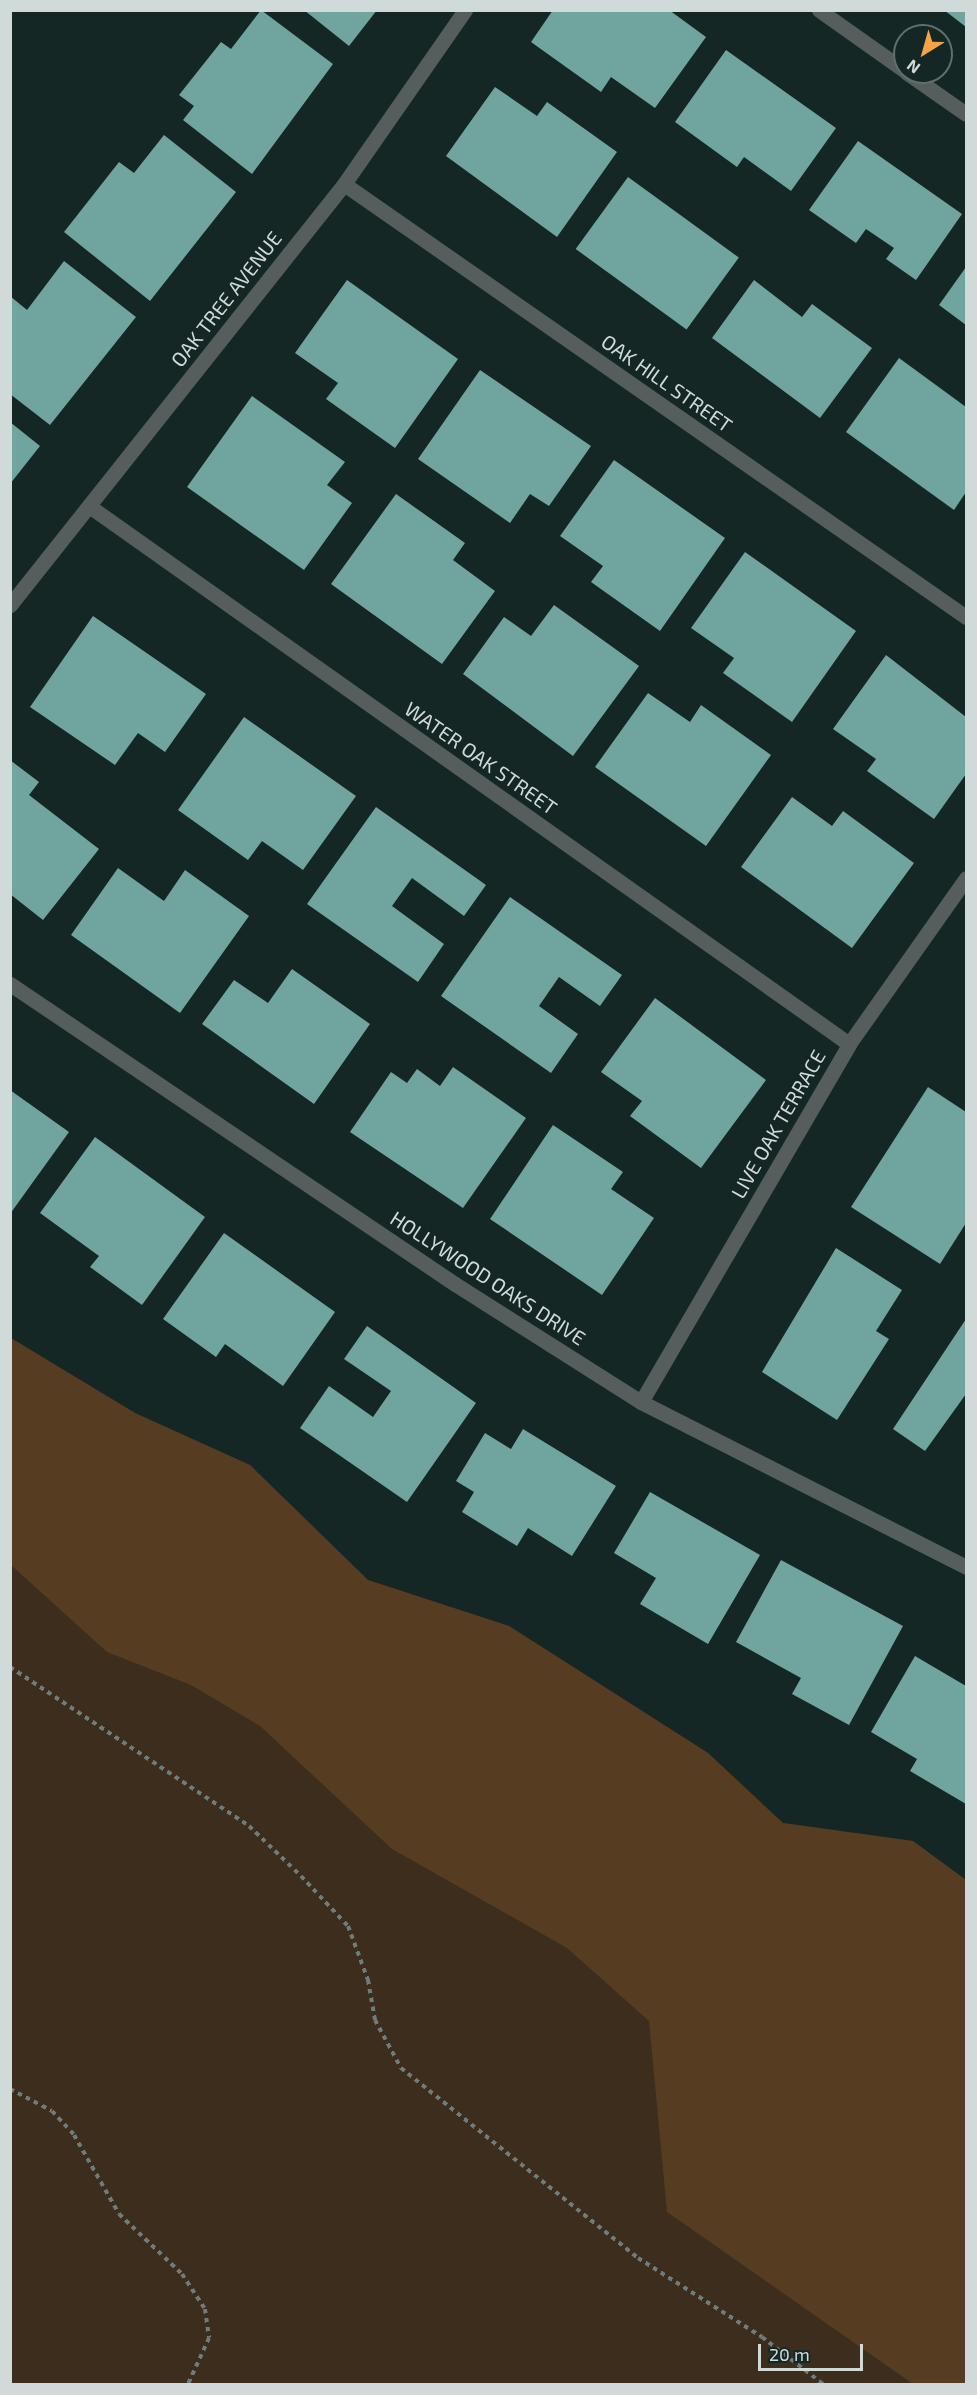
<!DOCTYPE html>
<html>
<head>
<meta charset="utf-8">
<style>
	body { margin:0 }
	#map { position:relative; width:977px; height:2395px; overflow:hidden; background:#152725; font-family:"Exo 2",sans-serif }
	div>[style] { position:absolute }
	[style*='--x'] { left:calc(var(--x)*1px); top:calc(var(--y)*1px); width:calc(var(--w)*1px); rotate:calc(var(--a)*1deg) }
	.green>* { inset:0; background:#3d2d1d }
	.water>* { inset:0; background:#563c20 }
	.building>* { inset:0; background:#70a49e; transform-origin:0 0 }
	.path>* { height:4px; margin-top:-2px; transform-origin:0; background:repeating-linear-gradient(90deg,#6e7c7b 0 4.5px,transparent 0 9px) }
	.minor>* { height:15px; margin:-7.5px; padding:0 7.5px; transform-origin:7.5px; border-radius:7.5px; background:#555e5d }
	span { translate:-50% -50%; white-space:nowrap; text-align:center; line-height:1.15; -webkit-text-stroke:6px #152725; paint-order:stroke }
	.street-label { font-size:20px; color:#cfdad9 }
	.frame { position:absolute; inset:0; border:12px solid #cfdad9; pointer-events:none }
	.north { position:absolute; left:893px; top:24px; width:60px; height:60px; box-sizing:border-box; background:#152725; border:2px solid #5f6f6d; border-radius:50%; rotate:217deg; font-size:16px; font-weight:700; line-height:24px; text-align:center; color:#cfdad9 }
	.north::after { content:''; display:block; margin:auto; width:21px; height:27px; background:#f4a444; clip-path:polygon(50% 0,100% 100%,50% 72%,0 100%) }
	.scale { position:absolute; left:758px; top:2344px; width:105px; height:27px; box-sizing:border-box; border:3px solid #cfdad9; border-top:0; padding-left:8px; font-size:18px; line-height:21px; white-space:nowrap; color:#cfdad9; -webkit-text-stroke:4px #152725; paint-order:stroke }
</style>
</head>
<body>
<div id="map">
	<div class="green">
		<i style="clip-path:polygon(10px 1338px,135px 1413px,250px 1465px,368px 1580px,509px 1626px,708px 1753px,783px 1823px,913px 1841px,966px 1880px,966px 2384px,11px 2384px)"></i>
	</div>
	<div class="water">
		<i style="clip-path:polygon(11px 1338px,135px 1413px,250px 1465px,368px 1580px,509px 1626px,708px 1753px,783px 1823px,913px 1841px,966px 1880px,966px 2384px,913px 2384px,667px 2212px,649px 2021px,567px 1948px,392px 1849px,260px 1726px,191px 1685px,107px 1652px,11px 1565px)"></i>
	</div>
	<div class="building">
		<i style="clip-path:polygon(261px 10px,333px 64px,252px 174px,183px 120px,194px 106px,179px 95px,221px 42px,231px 49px)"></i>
		<i style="clip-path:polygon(304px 10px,377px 10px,349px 46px)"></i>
		<i style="clip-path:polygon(553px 10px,669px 10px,706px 37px,655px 108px,611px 77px,601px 92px,531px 42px)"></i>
		<i style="clip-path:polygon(944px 10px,966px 10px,966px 27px)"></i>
		<i style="clip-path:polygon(726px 50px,836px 128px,791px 191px,744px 157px,737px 167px,675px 122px)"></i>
		<i style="clip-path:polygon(495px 87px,537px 116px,547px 102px,617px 152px,557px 237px,446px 156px)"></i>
		<i style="clip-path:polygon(164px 135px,236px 192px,150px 301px,64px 232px,119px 162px,134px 173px)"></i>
		<i style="clip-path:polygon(858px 141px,962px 214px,916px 280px,886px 259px,894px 248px,866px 229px,856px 243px,809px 210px)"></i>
		<i style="left:628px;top:177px;width:137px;height:89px;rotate:36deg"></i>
		<i style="clip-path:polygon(64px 261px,136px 317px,50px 425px,10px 394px,10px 296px,27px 310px)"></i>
		<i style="clip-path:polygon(966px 267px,966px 325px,939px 305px)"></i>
		<i style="clip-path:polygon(347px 280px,458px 359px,395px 448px,326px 399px,338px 383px,295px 353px)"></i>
		<i style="clip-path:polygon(754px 280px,802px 317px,812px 304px,872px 348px,820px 418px,712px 338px)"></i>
		<i style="clip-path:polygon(899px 358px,966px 407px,966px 492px,954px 510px,846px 432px)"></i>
		<i style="clip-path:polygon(480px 370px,591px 446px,549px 506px,530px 494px,510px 523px,418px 459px)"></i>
		<i style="clip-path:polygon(252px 396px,345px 462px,327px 485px,352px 503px,304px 570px,187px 487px)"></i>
		<i style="clip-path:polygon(10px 422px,40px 446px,10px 484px)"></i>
		<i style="clip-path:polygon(614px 460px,725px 538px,660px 631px,591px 582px,603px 566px,560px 536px)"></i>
		<i style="clip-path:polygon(396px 494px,465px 543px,453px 560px,495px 591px,442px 664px,331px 584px)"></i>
		<i style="clip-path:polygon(745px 552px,856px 631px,792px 722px,723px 673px,734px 658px,691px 628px)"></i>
		<i style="clip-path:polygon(554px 605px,639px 666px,573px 756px,463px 674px,504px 617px,531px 636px)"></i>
		<i style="clip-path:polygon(93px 616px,206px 694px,165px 752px,138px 733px,115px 765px,30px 707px)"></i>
		<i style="clip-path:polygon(886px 655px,966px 717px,966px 774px,934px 819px,867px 771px,876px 759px,833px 729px)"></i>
		<i style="clip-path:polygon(648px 693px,690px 722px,701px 705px,771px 755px,706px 846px,595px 767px)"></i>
		<i style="clip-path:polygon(244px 717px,356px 796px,303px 870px,262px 841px,248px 860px,178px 810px)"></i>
		<i style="clip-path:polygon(10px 760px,39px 782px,29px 795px,99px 849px,43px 920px,10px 894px)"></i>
		<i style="clip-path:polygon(792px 797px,832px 826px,843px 811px,914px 863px,852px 948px,741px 867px)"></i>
		<i style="clip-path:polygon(376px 807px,486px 885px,464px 916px,412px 878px,392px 906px,444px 944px,418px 982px,307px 904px)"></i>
		<i style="clip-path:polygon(118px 868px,164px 901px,185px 870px,249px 916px,180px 1013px,71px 935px)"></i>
		<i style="clip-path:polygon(510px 897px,622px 975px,600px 1006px,559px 977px,539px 1006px,578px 1034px,551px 1073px,441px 996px)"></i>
		<i style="clip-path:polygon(292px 969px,370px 1024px,314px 1104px,202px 1024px,234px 980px,268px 1003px)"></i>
		<i style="clip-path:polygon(655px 998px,766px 1080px,701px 1168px,630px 1116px,642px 1101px,601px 1072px)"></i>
		<i style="clip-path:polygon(453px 1067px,526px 1118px,463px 1208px,350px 1132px,391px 1072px,407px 1083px,417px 1069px,440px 1086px)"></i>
		<i style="clip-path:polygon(928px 1087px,966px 1112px,966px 1223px,940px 1264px,851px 1207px)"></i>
		<i style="clip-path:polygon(10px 1090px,69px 1132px,10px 1214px)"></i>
		<i style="clip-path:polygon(553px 1125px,623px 1172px,611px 1189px,654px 1218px,602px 1295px,490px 1219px)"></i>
		<i style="clip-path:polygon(95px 1137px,205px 1217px,142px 1305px,90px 1267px,99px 1256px,40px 1213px)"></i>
		<i style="clip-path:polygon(224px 1233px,335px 1312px,283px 1386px,225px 1344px,216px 1357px,163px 1319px)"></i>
		<i style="clip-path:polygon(836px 1248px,902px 1290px,876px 1331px,889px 1339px,837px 1420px,762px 1372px)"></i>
		<i style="clip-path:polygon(966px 1319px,966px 1394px,925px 1451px,893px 1429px)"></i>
		<i style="clip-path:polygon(367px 1326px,476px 1403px,407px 1502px,300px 1428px,329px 1386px,373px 1417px,391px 1391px,344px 1359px)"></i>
		<i style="clip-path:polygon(523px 1429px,616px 1486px,572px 1556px,528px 1528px,517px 1546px,462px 1512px,474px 1492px,456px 1481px,485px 1433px,511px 1449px)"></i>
		<i style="clip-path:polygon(650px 1492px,760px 1555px,708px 1644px,640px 1604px,656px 1578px,614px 1553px)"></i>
		<i style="clip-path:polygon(781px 1560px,903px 1626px,849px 1725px,792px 1694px,801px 1678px,736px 1642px)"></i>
		<i style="clip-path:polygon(915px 1656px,966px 1686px,966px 1804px,910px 1771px,917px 1759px,871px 1732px)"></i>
	</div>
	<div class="path">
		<i style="--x:10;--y:1667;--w:287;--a:33.6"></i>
		<i style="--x:249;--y:1826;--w:72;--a:43.9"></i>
		<i style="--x:301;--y:1876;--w:69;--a:46.8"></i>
		<i style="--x:348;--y:1926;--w:58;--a:69.7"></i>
		<i style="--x:368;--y:1980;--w:41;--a:80.1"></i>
		<i style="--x:375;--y:2020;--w:55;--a:61.6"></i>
		<i style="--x:401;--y:2068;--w:304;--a:38.7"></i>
		<i style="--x:638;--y:2258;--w:147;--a:32.5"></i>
		<i style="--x:762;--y:2337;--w:77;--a:37.6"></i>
		<i style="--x:10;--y:2089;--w:47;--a:27.6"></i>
		<i style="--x:52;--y:2111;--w:33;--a:47"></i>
		<i style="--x:74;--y:2135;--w:91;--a:60.3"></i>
		<i style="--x:119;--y:2214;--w:87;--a:43.6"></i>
		<i style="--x:182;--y:2274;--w:42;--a:56.7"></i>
		<i style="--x:205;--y:2309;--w:29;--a:82"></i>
		<i style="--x:209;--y:2338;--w:51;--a:114.5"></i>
	</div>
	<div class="minor">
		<i style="--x:819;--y:10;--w:105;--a:35.3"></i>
		<i style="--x:906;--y:72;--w:73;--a:35"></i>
		<i style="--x:344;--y:184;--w:758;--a:34.84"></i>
		<i style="--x:89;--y:506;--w:931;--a:35.29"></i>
		<i style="--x:10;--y:605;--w:537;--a:-51.57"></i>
		<i style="--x:344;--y:184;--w:212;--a:-55.2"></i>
		<i style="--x:10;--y:984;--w:537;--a:33.99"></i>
		<i style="--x:455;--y:1284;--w:220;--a:32.4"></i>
		<i style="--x:641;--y:1402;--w:364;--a:26.9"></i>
		<i style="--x:641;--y:1402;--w:414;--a:-59.8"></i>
		<i style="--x:849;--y:1044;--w:203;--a:-54.8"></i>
	</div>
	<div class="street-label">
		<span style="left:226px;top:299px;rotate:-52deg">OAK TREE AVENUE</span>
		<span style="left:667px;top:383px;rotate:35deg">OAK HILL STREET</span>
		<span style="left:481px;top:758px;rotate:35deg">WATER OAK STREET</span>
		<span style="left:778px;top:1124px;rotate:-60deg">LIVE OAK TERRACE</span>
		<span style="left:488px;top:1278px;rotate:33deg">HOLLYWOOD OAKS DRIVE</span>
	</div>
	<div class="frame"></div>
	<div class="north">N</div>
	<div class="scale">20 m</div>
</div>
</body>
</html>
